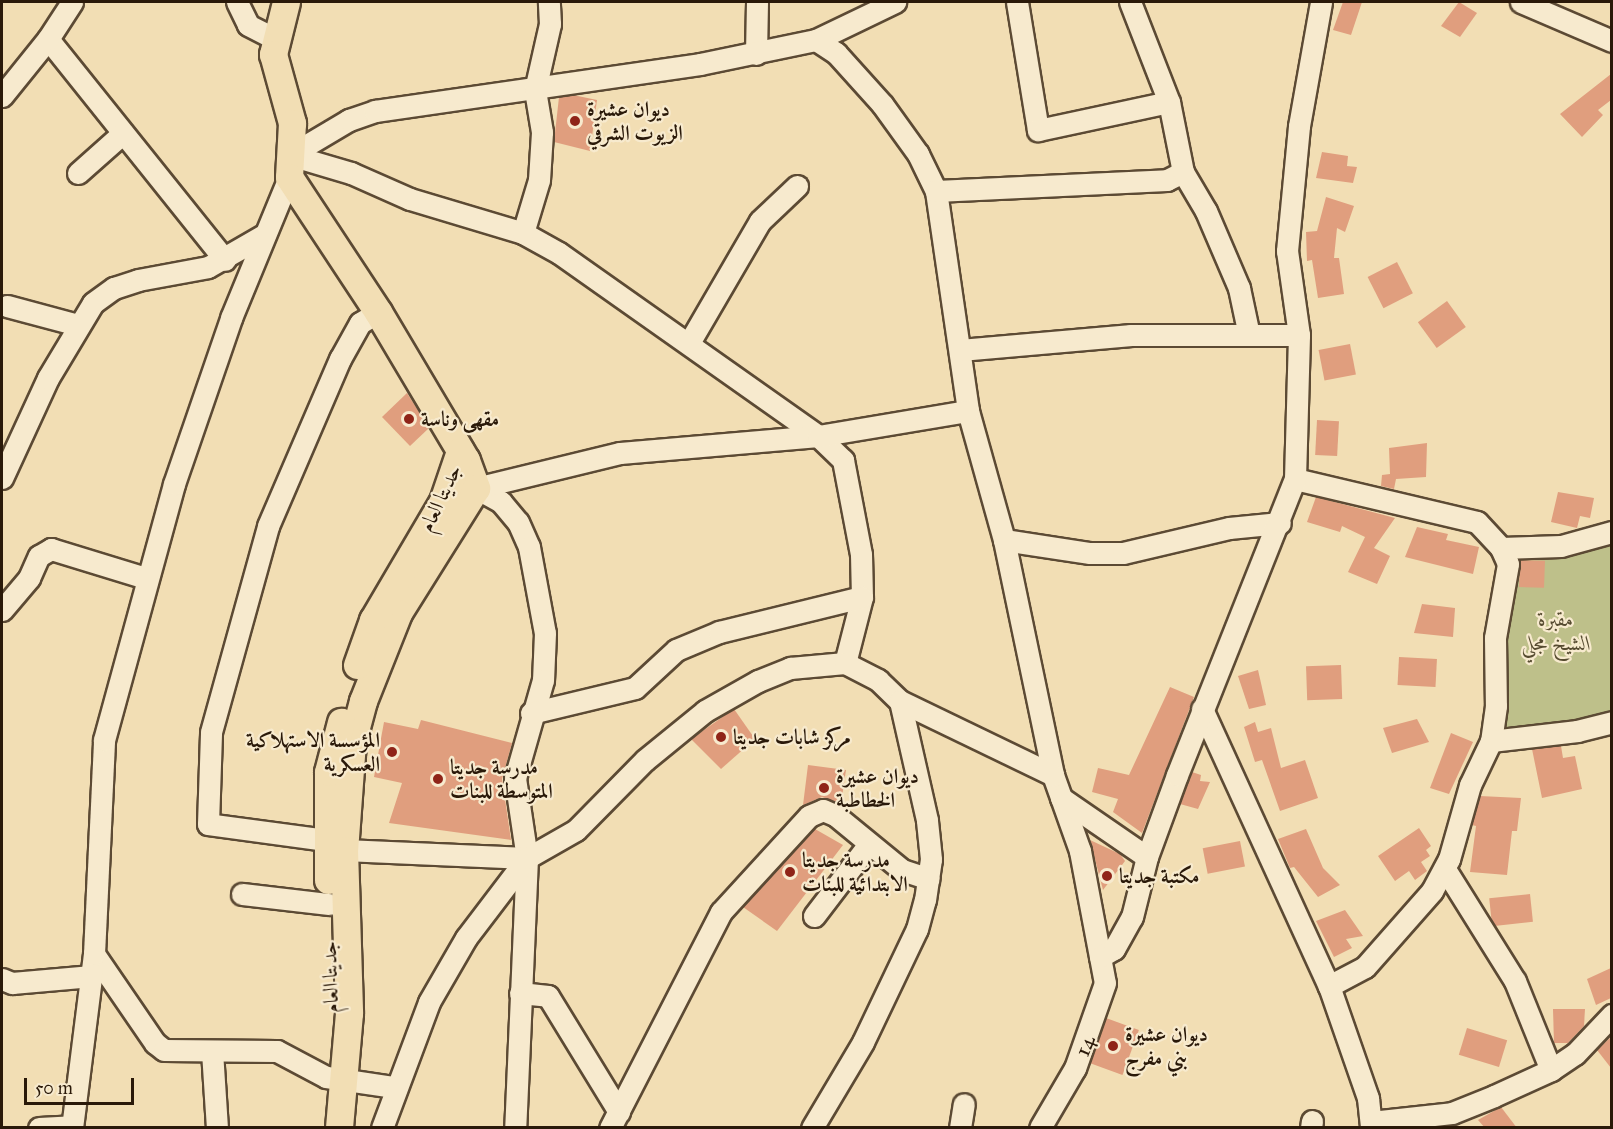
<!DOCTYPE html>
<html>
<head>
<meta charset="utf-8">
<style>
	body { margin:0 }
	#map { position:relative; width:1613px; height:1129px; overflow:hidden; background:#f2deb4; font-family:"IM FELL Great Primer",Amiri,serif }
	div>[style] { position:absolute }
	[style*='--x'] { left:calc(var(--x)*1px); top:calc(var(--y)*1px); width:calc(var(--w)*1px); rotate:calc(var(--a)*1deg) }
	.green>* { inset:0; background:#bec08a }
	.building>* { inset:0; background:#e09e7e; transform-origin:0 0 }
	.roads { filter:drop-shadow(2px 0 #5c4a34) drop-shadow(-2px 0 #5c4a34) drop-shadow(0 2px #5c4a34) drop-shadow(0 -2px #5c4a34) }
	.minor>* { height:21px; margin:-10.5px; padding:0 10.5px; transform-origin:10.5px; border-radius:10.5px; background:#f7eace }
	.major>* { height:27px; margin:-13.5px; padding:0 13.5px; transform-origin:13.5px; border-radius:13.5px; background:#f2deb4 }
	.dots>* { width:16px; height:16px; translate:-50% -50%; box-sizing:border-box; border:3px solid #f7eace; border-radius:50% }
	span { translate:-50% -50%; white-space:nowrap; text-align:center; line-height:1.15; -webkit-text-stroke:4.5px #f7eace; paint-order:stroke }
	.poi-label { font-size:21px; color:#2a1909; font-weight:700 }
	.left { translate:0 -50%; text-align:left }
	.right { translate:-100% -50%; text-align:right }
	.street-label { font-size:21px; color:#2a1909 }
	.park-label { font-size:21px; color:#564b30; font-style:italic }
	.frame { position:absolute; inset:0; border:3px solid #2a1909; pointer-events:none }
	.scale { position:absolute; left:24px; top:1078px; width:110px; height:27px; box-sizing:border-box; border:3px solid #2a1909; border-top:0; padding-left:8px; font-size:18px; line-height:21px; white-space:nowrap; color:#2a1909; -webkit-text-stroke:4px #f7eace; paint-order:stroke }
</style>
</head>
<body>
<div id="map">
	<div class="green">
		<i style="clip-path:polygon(1611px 529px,1611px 714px,1500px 733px,1501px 548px)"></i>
	</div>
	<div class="building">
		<i style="clip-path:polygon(1343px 2px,1362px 2px,1351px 35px,1333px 30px)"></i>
		<i style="clip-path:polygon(1459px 2px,1477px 13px,1460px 37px,1441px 26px)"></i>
		<i style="clip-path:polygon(1611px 74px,1611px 100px,1598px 110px,1603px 115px,1582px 137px,1560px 114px)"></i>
		<i style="clip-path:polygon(573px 95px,597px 100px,590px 151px,554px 142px,559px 97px)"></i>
		<i style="clip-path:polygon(1322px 152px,1348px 156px,1347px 166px,1357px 167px,1353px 183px,1316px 178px)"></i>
		<i style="clip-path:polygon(1326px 197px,1354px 206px,1345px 232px,1337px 228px,1334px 258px,1339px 258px,1344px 294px,1318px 298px,1312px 260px,1307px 261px,1306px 232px,1317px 231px)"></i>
		<i style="left:1397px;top:262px;width:35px;height:33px;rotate:63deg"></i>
		<i style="left:1447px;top:301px;width:32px;height:36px;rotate:54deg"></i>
		<i style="left:1350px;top:344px;width:31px;height:32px;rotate:79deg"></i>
		<i style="clip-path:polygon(407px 393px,429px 428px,410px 446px,382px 417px)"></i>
		<i style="left:1317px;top:420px;width:22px;height:35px;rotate:3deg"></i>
		<i style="clip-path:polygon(1427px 443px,1426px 477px,1396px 479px,1394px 489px,1381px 486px,1382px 475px,1390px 474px,1389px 448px)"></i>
		<i style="clip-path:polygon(1558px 492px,1594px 498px,1590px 518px,1580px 516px,1577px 528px,1551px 522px)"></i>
		<i style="clip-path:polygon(1316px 497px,1395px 518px,1374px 548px,1390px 556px,1377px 584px,1348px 572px,1365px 537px,1342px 526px,1340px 532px,1307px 522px)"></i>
		<i style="clip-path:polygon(1417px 527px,1448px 534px,1446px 540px,1479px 547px,1473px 574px,1405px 557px)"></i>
		<i style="left:1520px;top:560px;width:25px;height:27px;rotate:2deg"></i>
		<i style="clip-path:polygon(1422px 604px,1455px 608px,1453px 637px,1414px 633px)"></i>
		<i style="left:1399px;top:657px;width:38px;height:28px;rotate:3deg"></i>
		<i style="left:1341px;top:665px;width:34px;height:35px;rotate:88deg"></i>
		<i style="clip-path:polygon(1258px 670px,1266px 705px,1249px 709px,1238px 676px)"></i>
		<i style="clip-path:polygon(1170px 687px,1194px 697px,1142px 833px,1113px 812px,1118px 799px,1092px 792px,1098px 768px,1129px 775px)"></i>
		<i style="clip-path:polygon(734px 709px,755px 739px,721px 769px,691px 739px)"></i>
		<i style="clip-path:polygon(1417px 719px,1429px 742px,1392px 753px,1383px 728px)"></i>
		<i style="clip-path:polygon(421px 720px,512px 743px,502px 779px,511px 840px,389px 823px,402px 783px,374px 777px,384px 722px,418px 729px)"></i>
		<i style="clip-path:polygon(1255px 722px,1258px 732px,1271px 728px,1281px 768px,1305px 760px,1318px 798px,1280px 811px,1262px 760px,1255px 762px,1244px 727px)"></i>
		<i style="clip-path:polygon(1451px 733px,1473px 742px,1449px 794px,1430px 788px)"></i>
		<i style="clip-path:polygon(1561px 746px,1563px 758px,1575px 756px,1582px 789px,1542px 798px,1532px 749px)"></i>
		<i style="clip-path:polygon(808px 765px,846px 770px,841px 804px,822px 797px,803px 805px)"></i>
		<i style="clip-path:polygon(1192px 772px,1201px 775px,1200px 781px,1210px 782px,1198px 809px,1180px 804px)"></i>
		<i style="clip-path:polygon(1480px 796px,1521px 798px,1517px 831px,1512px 831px,1507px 875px,1470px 872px,1476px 826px,1472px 825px)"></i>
		<i style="clip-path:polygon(1419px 828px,1431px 846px,1426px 850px,1430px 856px,1421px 862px,1427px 871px,1415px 880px,1409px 871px,1395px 881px,1378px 856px)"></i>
		<i style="clip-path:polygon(815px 829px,843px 845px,777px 931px,743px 907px)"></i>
		<i style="clip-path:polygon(1306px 829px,1323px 868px,1340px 885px,1318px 897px,1294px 867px,1290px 868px,1278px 839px)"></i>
		<i style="clip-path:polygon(1090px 840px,1120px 854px,1125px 861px,1103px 890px)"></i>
		<i style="left:1240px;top:841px;width:26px;height:38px;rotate:79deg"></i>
		<i style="left:1530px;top:894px;width:28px;height:41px;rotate:84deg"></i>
		<i style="clip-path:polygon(1345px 910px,1363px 936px,1346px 939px,1352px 948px,1334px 957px,1316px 921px)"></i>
		<i style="clip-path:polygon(1611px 968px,1611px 998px,1596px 1005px,1587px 979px)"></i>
		<i style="clip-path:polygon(1553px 1009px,1585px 1009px,1584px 1026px,1568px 1043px,1554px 1043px)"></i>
		<i style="left:1106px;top:1018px;width:35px;height:48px;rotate:20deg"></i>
		<i style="left:1467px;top:1028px;width:42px;height:28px;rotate:17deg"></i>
		<i style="clip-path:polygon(1611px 1037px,1611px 1068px,1597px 1050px)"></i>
		<i style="clip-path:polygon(1501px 1107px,1517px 1128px,1485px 1128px,1478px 1120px)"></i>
	</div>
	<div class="roads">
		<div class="minor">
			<i style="--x:237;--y:2;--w:25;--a:64"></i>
			<i style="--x:248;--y:25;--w:29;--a:27"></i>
			<i style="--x:1017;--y:2;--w:130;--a:80.7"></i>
			<i style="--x:1038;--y:130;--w:134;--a:-12.1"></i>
			<i style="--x:1521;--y:2;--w:99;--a:23.2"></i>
			<i style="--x:48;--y:39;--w:283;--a:51.3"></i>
			<i style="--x:816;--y:40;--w:88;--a:-25.7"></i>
			<i style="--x:756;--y:54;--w:52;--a:-88.9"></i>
			<i style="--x:2;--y:96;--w:73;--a:-51.1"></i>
			<i style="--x:48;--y:39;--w:44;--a:-57"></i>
			<i style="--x:290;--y:155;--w:69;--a:-30.7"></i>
			<i style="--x:349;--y:120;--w:28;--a:-19"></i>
			<i style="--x:375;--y:111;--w:328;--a:-8.2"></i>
			<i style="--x:700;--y:64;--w:118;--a:-11.7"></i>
			<i style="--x:816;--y:40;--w:24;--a:33"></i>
			<i style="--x:836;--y:53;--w:69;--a:48"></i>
			<i style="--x:882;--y:104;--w:62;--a:54.2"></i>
			<i style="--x:918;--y:154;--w:41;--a:64.1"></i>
			<i style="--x:936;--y:191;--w:222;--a:81.7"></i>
			<i style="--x:968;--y:411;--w:134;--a:74.4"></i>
			<i style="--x:1004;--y:540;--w:240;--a:78.2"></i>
			<i style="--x:1053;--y:775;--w:81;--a:70.4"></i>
			<i style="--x:1080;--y:851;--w:134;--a:79.3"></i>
			<i style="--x:1105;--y:983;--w:90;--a:109.4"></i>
			<i style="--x:1075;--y:1068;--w:69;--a:120.3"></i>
			<i style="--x:290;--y:155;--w:64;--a:16.4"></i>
			<i style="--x:351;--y:173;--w:64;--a:23.8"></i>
			<i style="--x:410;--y:199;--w:118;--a:16.7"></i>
			<i style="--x:523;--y:233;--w:41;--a:29.1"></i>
			<i style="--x:559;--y:253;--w:317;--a:35.2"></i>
			<i style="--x:818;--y:436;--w:35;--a:44"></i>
			<i style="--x:843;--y:460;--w:96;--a:79.2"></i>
			<i style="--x:861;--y:554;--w:43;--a:88.7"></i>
			<i style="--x:862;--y:597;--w:68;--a:104.4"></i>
			<i style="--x:1183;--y:172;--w:45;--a:59.5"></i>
			<i style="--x:1206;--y:211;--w:84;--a:66.8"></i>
			<i style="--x:1239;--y:288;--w:48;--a:78"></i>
			<i style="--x:78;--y:173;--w:60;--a:-41.6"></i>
			<i style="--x:936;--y:191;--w:231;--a:-2.7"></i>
			<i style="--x:1167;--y:180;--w:18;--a:-27"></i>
			<i style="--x:1183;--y:172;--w:71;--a:-101.3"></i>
			<i style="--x:1169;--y:102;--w:107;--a:-111.3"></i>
			<i style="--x:523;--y:233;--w:55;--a:-73.2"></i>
			<i style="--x:539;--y:180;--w:48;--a:-86.4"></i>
			<i style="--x:542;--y:132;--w:43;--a:-99.5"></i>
			<i style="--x:535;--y:90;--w:68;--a:-77.2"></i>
			<i style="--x:550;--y:24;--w:22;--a:-93"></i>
			<i style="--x:7;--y:306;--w:73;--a:15"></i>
			<i style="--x:689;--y:343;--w:141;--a:-59.8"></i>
			<i style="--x:760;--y:221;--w:51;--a:-43.4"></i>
			<i style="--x:960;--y:350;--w:172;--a:-5"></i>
			<i style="--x:1131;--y:335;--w:168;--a:0"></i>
			<i style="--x:2;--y:478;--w:110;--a:-65.3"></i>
			<i style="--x:48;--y:378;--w:87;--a:-59"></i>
			<i style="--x:93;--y:303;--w:26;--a:-36"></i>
			<i style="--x:114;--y:288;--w:25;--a:-18"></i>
			<i style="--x:138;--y:280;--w:71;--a:-10.5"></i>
			<i style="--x:208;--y:267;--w:62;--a:-29.9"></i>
			<i style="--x:1295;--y:479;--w:187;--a:13.3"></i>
			<i style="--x:1477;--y:522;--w:35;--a:47"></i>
			<i style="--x:1501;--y:548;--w:17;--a:66"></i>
			<i style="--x:1508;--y:564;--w:75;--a:100"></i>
			<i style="--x:1495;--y:638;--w:68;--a:89.2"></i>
			<i style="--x:1496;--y:706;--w:35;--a:98"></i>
			<i style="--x:1491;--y:741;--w:49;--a:115.5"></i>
			<i style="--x:1470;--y:785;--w:77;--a:105.8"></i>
			<i style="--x:1449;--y:859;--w:36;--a:118"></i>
			<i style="--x:1432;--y:891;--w:101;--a:131.4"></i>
			<i style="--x:1365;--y:967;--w:41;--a:152.2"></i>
			<i style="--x:476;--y:488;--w:29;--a:29"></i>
			<i style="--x:501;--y:502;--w:26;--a:50"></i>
			<i style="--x:518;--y:522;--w:27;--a:66"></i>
			<i style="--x:529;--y:547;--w:87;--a:79.5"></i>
			<i style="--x:545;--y:633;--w:47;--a:92.4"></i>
			<i style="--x:543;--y:680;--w:102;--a:105.9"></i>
			<i style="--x:515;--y:778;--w:81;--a:81.5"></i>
			<i style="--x:527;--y:858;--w:270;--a:92.5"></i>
			<i style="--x:476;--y:488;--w:148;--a:-13.7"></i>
			<i style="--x:620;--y:453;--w:199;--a:-4.9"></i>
			<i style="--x:818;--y:436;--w:152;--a:-9.5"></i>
			<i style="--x:1004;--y:540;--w:87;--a:8.6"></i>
			<i style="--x:1090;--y:553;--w:33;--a:0"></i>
			<i style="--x:1123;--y:553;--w:109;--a:-13.3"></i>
			<i style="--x:1229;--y:528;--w:51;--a:-5.6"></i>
			<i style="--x:1501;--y:548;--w:60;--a:-1.9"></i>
			<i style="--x:1561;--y:546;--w:53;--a:-15.4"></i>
			<i style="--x:2;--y:610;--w:42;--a:-49.8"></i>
			<i style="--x:29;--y:578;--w:24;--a:-66"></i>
			<i style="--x:39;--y:556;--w:14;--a:-30"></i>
			<i style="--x:51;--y:549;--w:99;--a:17"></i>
			<i style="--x:1202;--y:709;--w:305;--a:65.4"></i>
			<i style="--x:1329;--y:986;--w:119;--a:70.8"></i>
			<i style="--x:1368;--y:1098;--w:30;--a:84"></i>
			<i style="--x:531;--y:713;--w:107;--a:-13.5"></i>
			<i style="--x:635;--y:688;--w:56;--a:-42.8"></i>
			<i style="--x:676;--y:650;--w:47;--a:-22.7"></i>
			<i style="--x:719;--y:632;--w:147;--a:-13.8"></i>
			<i style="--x:1491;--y:741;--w:87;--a:-6.6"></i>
			<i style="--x:1577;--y:731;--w:36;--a:-14"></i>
			<i style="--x:1061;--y:798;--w:104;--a:34.5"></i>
			<i style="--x:326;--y:840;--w:119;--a:-172.3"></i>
			<i style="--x:208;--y:824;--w:92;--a:-88.1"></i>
			<i style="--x:211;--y:732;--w:214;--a:-74.5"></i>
			<i style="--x:268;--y:526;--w:182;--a:-66.7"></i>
			<i style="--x:340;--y:359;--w:41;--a:-60.9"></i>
			<i style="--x:360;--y:323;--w:21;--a:-31"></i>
			<i style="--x:344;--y:850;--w:183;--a:2.5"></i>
			<i style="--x:1445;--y:869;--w:132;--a:58"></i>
			<i style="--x:1515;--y:981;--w:96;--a:68"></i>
			<i style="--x:242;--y:894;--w:88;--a:6.6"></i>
			<i style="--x:814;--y:916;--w:91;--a:-52.6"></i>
			<i style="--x:94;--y:954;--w:108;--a:55.6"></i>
			<i style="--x:155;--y:1043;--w:11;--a:38"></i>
			<i style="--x:164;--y:1050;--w:113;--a:0.5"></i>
			<i style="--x:277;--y:1051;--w:55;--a:28"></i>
			<i style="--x:326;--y:1077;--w:69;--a:8.4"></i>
			<i style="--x:1100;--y:957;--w:16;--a:-30"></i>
			<i style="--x:1114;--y:949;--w:37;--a:-61"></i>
			<i style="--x:1132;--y:917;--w:62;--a:-76"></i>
			<i style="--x:1147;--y:857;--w:87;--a:-69.9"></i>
			<i style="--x:1177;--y:775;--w:319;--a:-68.3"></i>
			<i style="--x:1295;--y:479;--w:144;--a:-88.4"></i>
			<i style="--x:1299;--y:335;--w:85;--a:-98.1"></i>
			<i style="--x:1287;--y:251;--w:126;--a:-84.5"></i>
			<i style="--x:1299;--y:126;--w:126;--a:-79.9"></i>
			<i style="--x:2;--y:979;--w:11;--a:22"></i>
			<i style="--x:12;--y:983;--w:80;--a:-5"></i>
			<i style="--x:520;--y:993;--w:28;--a:6"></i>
			<i style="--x:548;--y:996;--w:136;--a:58.5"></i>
			<i style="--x:212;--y:1051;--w:77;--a:86.3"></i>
			<i style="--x:1371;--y:1122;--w:81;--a:-6.3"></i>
			<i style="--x:1452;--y:1113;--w:45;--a:-22"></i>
			<i style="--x:1494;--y:1096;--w:63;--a:-24.5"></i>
			<i style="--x:1551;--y:1070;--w:29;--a:-34"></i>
			<i style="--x:1575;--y:1054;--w:54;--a:-46.5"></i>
			<i style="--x:39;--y:1128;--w:33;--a:-3"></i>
			<i style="--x:72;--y:1128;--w:175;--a:-82.8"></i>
			<i style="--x:94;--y:954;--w:214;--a:-87.3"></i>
			<i style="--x:104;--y:740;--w:265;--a:-74.7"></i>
			<i style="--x:174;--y:484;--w:176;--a:-71"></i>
			<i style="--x:231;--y:318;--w:152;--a:-67.6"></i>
			<i style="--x:382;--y:1128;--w:134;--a:-69.5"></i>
			<i style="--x:429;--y:1002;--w:74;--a:-60"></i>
			<i style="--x:466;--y:938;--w:101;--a:-52.7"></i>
			<i style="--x:527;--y:858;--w:56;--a:-29.7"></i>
			<i style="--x:576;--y:830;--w:98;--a:-45.4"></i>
			<i style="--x:645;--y:760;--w:77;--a:-39.2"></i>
			<i style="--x:705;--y:711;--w:61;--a:-29.5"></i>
			<i style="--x:758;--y:681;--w:35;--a:-22"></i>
			<i style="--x:790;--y:668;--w:55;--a:-5.2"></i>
			<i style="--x:845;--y:663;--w:37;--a:27"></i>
			<i style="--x:878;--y:680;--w:30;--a:44"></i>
			<i style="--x:900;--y:701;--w:170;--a:25.8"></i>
			<i style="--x:610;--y:1128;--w:243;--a:-62.8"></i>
			<i style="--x:721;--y:912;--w:130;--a:-47.5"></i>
			<i style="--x:809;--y:816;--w:15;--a:-23"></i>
			<i style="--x:823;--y:810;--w:13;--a:23"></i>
			<i style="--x:835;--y:815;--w:87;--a:39.4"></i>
			<i style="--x:902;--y:870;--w:28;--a:18"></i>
			<i style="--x:812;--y:1128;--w:100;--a:-59.3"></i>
			<i style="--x:863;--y:1042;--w:125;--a:-64.5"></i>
			<i style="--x:917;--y:929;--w:30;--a:-75"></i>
			<i style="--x:925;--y:900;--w:41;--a:-81.7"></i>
			<i style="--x:931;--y:859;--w:39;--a:-96"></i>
			<i style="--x:927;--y:820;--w:122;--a:-102.8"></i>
			<i style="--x:960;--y:1128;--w:24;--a:-81"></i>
			<i style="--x:1311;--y:1128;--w:7;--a:-82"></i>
		</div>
		<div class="major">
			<i style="--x:286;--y:2;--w:54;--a:104"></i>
			<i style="--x:273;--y:54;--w:72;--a:74.6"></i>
			<i style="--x:292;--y:123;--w:54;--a:93.2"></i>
			<i style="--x:289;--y:177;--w:162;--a:56.6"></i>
			<i style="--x:378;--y:312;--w:172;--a:59.3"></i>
			<i style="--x:466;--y:460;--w:30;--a:70"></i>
			<i style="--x:476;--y:488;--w:147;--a:122"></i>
			<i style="--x:398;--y:613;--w:95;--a:111.7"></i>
			<i style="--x:363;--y:701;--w:42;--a:105"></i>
			<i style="--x:352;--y:742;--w:108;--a:94.2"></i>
			<i style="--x:344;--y:850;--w:163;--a:88.2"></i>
			<i style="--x:349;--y:1013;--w:115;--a:95"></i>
			<i style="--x:357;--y:665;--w:48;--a:-70.4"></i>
			<i style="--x:373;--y:620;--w:138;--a:-59.5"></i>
			<i style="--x:443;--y:501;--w:53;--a:-71.2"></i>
			<i style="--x:328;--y:880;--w:108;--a:-90"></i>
			<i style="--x:328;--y:772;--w:52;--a:-75.4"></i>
		</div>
	</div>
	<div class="dots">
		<i style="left:575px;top:121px;background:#8f2418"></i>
		<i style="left:409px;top:419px;background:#8f2418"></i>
		<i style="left:721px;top:737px;background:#8f2418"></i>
		<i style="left:392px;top:752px;background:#8f2418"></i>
		<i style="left:438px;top:779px;background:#8f2418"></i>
		<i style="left:824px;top:788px;background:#8f2418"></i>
		<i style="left:790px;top:872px;background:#8f2418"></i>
		<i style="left:1107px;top:876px;background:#8f2418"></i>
		<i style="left:1113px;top:1046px;background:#8f2418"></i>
	</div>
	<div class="poi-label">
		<span class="left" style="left:587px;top:121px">ديوان عشيرة<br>الزيوت الشرقي</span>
		<span class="left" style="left:421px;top:419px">مقهى وناسة</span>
		<span class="left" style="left:733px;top:737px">مركز شابات جديتا</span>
		<span class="right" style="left:380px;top:752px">المؤسسة الاستهلاكية<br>العسكرية</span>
		<span class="left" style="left:450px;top:779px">مدرسة جديتا<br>المتوسطة للبنات</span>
		<span class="left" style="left:836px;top:788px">ديوان عشيرة<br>الخطاطبة</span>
		<span class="left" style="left:802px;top:872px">مدرسة جديتا<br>الابتدائية للبنات</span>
		<span class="left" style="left:1119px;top:876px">مكتبة جديتا</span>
		<span class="left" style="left:1125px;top:1046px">ديوان عشيرة<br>بني مفرج</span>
	</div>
	<div class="street-label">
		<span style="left:440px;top:498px;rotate:-65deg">جديتا العام</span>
		<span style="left:330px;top:977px;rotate:-92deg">جديتا العام</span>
		<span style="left:1085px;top:1046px;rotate:-67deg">14</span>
	</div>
	<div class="park-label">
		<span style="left:1556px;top:631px">مقبرة<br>الشيخ مجلي</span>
	</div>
	<div class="frame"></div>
	<div class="scale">50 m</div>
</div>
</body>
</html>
